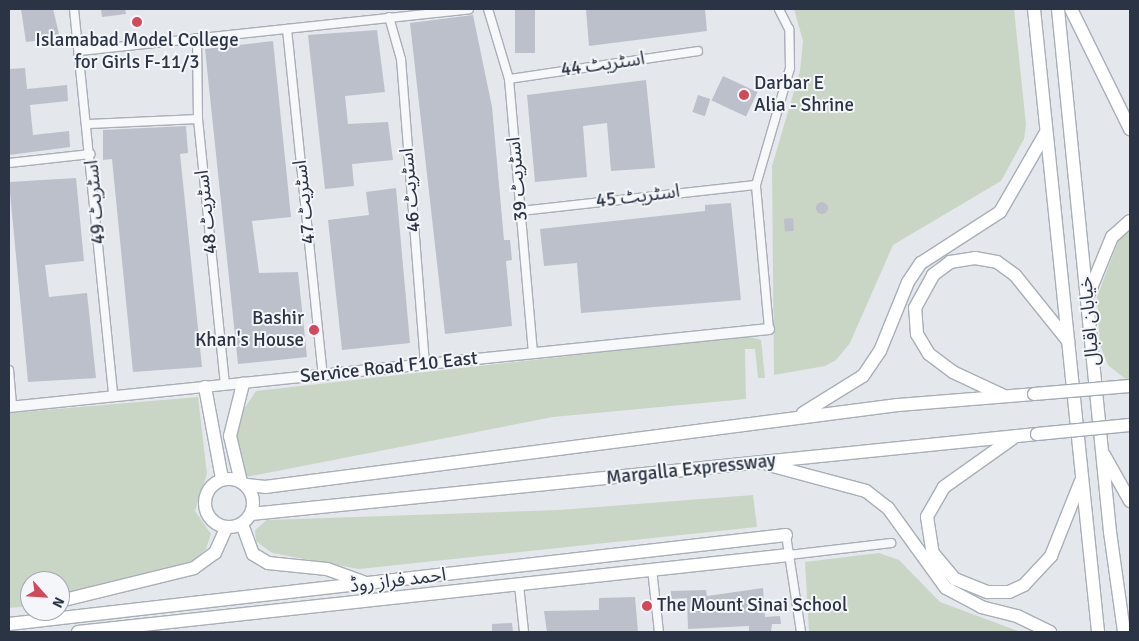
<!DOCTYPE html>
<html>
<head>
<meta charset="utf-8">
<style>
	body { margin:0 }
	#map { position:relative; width:1139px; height:641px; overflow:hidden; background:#e4e7ec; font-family:Signika,"Noto Sans Arabic",sans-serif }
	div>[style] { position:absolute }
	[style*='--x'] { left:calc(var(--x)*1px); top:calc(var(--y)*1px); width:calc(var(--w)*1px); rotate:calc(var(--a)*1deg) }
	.green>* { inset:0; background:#c9d6c5 }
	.building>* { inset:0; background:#bbc0ca; transform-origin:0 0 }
	.round { border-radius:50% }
	.roads { filter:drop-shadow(1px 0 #a9aeb7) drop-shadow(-1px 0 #a9aeb7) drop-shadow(0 1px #a9aeb7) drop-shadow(0 -1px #a9aeb7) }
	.minor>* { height:8px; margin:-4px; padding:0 4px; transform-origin:4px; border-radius:4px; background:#f7f8fa }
	.tertiary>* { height:10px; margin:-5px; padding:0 5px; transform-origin:5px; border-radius:5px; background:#f7f8fa }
	.primary>* { height:12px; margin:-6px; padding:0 6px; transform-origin:6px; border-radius:6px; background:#fff }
	.primary>.ring { margin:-6px; padding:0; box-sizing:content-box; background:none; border:12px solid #fff; border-radius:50% }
	.bridges { filter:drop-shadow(1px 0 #a3abb8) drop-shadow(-1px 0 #a3abb8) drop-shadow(0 1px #a3abb8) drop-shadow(0 -1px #a3abb8) }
	.primary-bridge>* { height:12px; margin:-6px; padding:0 6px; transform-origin:6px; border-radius:6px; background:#fff }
	.dots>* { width:14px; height:14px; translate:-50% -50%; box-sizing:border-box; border:2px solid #f4f6f9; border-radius:50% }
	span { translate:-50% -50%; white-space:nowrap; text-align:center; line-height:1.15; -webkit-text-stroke:4px #f4f6f9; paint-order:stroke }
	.poi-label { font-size:19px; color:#2b3445 }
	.left { translate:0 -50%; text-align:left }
	.right { translate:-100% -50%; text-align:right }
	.street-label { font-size:19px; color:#2b3445 }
	.frame { position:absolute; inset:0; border:10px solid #2b3445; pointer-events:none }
	.north { position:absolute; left:20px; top:571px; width:50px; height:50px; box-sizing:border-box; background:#f4f6f9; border:1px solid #a4a8b1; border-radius:50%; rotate:116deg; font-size:14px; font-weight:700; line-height:20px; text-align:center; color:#2b3445 }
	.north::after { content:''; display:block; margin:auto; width:18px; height:22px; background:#d1495b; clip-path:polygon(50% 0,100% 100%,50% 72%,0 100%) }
</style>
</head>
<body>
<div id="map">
	<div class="green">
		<i style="clip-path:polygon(794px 9px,1014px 9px,1026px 125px,1024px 139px,1001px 181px,893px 245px,850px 343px,836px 360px,825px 366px,774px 375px,772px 166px,800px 71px,803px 41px)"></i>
		<i style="clip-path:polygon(1130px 229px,1130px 381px,1128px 381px,1108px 365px,1100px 345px,1097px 297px,1119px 239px)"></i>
		<i style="clip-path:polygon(747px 336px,761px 340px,765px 378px,758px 378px,755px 349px,745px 349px,746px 399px,553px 417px,246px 477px,235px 438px,240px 415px,256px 391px)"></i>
		<i style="clip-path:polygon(198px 397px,207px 474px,195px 511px,211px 534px,206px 549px,190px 563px,157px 575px,60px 593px,60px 581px,30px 581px,30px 606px,9px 608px,9px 413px)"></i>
		<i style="clip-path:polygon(753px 495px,757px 527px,359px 569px,272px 553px,256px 541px,255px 530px,267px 520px,559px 510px)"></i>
		<i style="clip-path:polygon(879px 553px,899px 560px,940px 602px,1021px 632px,809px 632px,805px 562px)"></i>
	</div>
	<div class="building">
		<i style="clip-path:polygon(21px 9px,53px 9px,60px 38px,26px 42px)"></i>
		<i style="clip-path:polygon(101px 9px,125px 9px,126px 14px,102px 17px)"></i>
		<i style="left:515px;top:9px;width:20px;height:44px"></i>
		<i style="clip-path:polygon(586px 9px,705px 9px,707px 31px,589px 46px)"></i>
		<i style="clip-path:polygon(473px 15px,492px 107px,504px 240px,510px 240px,512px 260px,506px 261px,512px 326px,445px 334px,410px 23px)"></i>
		<i style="clip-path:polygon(377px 30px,385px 92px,345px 96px,348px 124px,388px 122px,393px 160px,352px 164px,354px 186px,325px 189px,308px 35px)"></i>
		<i style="clip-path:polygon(273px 41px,291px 217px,252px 221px,259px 273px,298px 272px,307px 357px,238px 364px,205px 49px)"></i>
		<i style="clip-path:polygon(25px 68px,27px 89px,67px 85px,68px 101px,30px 105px,33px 135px,69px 131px,70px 147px,9px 155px,9px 69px)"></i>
		<i style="left:723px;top:76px;width:38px;height:27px;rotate:25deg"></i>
		<i style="clip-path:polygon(646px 80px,655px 168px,611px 171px,607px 123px,583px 126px,587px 177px,535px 182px,527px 95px)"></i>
		<i style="left:698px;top:95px;width:13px;height:18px;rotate:18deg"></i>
		<i style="clip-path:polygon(186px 126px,188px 153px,180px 154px,202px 367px,133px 372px,112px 159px,103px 160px,103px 130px)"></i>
		<i style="clip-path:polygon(76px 178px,84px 261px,45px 265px,49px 297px,87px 293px,96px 378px,28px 382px,9px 182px)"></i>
		<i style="clip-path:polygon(396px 188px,410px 343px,342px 350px,328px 220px,369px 215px,366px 192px)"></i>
		<i class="round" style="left:816px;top:202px;width:12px;height:12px"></i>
		<i style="clip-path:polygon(731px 203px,741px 300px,581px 313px,577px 263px,544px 266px,540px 229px,705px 211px,705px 205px)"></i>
		<i style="left:793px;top:218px;width:13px;height:9px;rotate:86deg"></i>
		<i style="clip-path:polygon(763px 588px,765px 617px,780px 616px,781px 624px,772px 624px,771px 632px,749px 632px,749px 626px,688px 629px,687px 598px,671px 599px,671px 591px,706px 590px,707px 596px)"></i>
		<i style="clip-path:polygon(635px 597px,638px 632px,547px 632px,544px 611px,599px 610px,599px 598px)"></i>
		<i style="clip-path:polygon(512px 623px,513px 632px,492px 632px,492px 624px)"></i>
	</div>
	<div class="roads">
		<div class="minor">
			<i style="--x:74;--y:9;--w:389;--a:84.2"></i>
			<i style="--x:488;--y:9;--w:73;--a:73.3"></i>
			<i style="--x:509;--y:79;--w:275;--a:85"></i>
			<i style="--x:389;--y:17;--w:44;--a:74.1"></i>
			<i style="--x:401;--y:59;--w:306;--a:85.5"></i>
			<i style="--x:287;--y:29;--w:348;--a:84.1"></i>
			<i style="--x:197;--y:38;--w:81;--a:89.3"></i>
			<i style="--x:198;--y:119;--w:267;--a:84.2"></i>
			<i style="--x:79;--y:51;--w:392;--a:-6.1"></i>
			<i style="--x:509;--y:79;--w:191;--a:-8.4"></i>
			<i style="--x:89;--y:124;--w:109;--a:-2.6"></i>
			<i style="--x:9;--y:163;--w:82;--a:-6.3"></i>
			<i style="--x:520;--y:211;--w:237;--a:-6.3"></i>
			<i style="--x:769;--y:329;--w:145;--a:-95.2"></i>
			<i style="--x:756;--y:185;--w:122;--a:-73.8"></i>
			<i style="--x:790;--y:68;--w:39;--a:-91"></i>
			<i style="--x:789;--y:29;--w:22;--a:-117"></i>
			<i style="--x:9;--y:370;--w:37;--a:85"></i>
			<i style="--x:786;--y:535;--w:98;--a:81.2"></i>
			<i style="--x:789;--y:555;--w:103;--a:-6.7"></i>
			<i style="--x:652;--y:569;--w:63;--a:83.7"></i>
			<i style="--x:519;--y:585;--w:47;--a:83.9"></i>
		</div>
		<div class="tertiary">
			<i style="--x:9;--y:407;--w:764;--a:-5.86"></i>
		</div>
		<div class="primary">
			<i style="--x:1034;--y:9;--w:626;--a:84.13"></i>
			<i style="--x:1058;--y:9;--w:526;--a:84.32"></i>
			<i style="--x:1110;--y:532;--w:101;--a:82"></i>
			<i style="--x:1071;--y:9;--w:134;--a:63.8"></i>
			<i style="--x:1089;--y:293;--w:61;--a:-67.7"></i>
			<i style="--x:1112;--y:237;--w:24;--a:-42"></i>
			<i style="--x:205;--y:387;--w:94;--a:79.5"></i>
			<i style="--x:1002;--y:395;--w:54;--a:-154.9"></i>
			<i style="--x:953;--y:372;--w:30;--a:-143"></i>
			<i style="--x:929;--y:354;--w:23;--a:-121"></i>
			<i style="--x:917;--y:334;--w:26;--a:-94"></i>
			<i style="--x:915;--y:308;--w:38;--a:-61"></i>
			<i style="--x:933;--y:275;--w:21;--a:-37"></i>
			<i style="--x:950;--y:262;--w:25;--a:-9"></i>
			<i style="--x:975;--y:258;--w:22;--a:10"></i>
			<i style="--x:997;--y:262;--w:22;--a:36"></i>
			<i style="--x:1015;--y:275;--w:85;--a:51.2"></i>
			<i style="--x:803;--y:413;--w:70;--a:-31.7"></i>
			<i style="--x:863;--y:376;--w:30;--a:-56"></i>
			<i style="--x:880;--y:351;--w:74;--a:-67.9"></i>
			<i style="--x:908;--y:282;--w:23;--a:-56"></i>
			<i style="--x:921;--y:263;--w:94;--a:-32.8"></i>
			<i style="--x:1000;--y:212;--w:90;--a:-60"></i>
			<i style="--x:1013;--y:438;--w:85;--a:144.6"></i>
			<i style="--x:944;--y:487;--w:34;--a:120"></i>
			<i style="--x:927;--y:517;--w:36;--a:81"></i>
			<i style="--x:933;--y:553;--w:34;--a:50"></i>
			<i style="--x:955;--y:579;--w:35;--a:22"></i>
			<i style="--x:988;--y:592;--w:21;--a:0"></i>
			<i style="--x:1009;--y:592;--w:17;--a:-25"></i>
			<i style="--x:1024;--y:585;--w:40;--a:-47"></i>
			<i style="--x:1051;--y:556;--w:79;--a:-68.3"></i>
			<i style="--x:1104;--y:455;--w:53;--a:60.5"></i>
			<i style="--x:769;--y:465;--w:100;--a:15"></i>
			<i style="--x:866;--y:491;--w:28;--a:38"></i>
			<i style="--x:888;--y:508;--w:99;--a:54.1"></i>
			<i style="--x:946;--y:588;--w:40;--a:28"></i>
			<i style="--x:981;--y:607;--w:37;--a:14"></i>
			<i style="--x:1017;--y:616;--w:37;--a:26"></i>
			<i class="ring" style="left:205px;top:479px;width:36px;height:36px"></i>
			<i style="--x:241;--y:482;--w:47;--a:-103.4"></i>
			<i style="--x:230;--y:436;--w:54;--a:-76"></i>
			<i style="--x:247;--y:485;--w:18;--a:6"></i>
			<i style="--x:265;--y:487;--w:638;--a:-7.38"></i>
			<i style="--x:898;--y:405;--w:136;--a:-4.6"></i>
			<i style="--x:251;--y:514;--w:790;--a:-5.81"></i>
			<i style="--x:242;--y:524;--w:32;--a:70"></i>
			<i style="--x:253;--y:554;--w:17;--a:31"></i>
			<i style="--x:268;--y:563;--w:59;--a:5.8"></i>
			<i style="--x:327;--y:569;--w:41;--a:19.7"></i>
			<i style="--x:60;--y:601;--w:138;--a:-13.8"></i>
			<i style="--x:194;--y:568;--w:26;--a:-36"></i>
			<i style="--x:215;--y:553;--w:27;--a:-66"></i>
			<i style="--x:9;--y:624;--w:782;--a:-6.53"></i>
			<i style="--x:78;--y:632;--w:715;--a:-6.18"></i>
		</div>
	</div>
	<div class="bridges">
		<div class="primary-bridge">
			<i style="--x:1034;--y:394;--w:96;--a:-4.8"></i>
			<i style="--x:1037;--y:434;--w:93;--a:-5.5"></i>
		</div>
	</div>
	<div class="dots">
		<i style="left:137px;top:22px;background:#d1495b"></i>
		<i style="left:744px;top:95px;background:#d1495b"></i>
		<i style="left:314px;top:330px;background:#d1495b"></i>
		<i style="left:647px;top:606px;background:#d1495b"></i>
	</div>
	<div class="poi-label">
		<span style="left:137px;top:52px">Islamabad Model College<br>for Girls F-11/3</span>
		<span class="left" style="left:754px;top:95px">Darbar E<br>Alia - Shrine</span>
		<span class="right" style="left:304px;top:330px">Bashir<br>Khan's House</span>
		<span class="left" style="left:657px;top:606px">The Mount Sinai School</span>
	</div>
	<div class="street-label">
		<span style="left:603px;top:65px;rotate:-8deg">اسٹریٹ 44</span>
		<span style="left:518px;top:179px;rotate:-95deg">اسٹریٹ 39</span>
		<span style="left:411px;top:190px;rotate:-95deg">اسٹریٹ 46</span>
		<span style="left:638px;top:197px;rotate:-7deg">اسٹریٹ 45</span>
		<span style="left:96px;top:202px;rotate:-95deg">اسٹریٹ 49</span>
		<span style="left:305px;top:202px;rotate:-96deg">اسٹریٹ 47</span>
		<span style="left:207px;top:212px;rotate:-96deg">اسٹریٹ 48</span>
		<span style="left:1090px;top:321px;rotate:-95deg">خیابان اقبال</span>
		<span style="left:389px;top:368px;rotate:-6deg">Service Road F10 East</span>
		<span style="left:691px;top:470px;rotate:-6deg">Margalla Expressway</span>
		<span style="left:398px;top:581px;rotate:-7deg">احمد فراز روڈ</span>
	</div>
	<div class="frame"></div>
	<div class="north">N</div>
</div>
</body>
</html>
